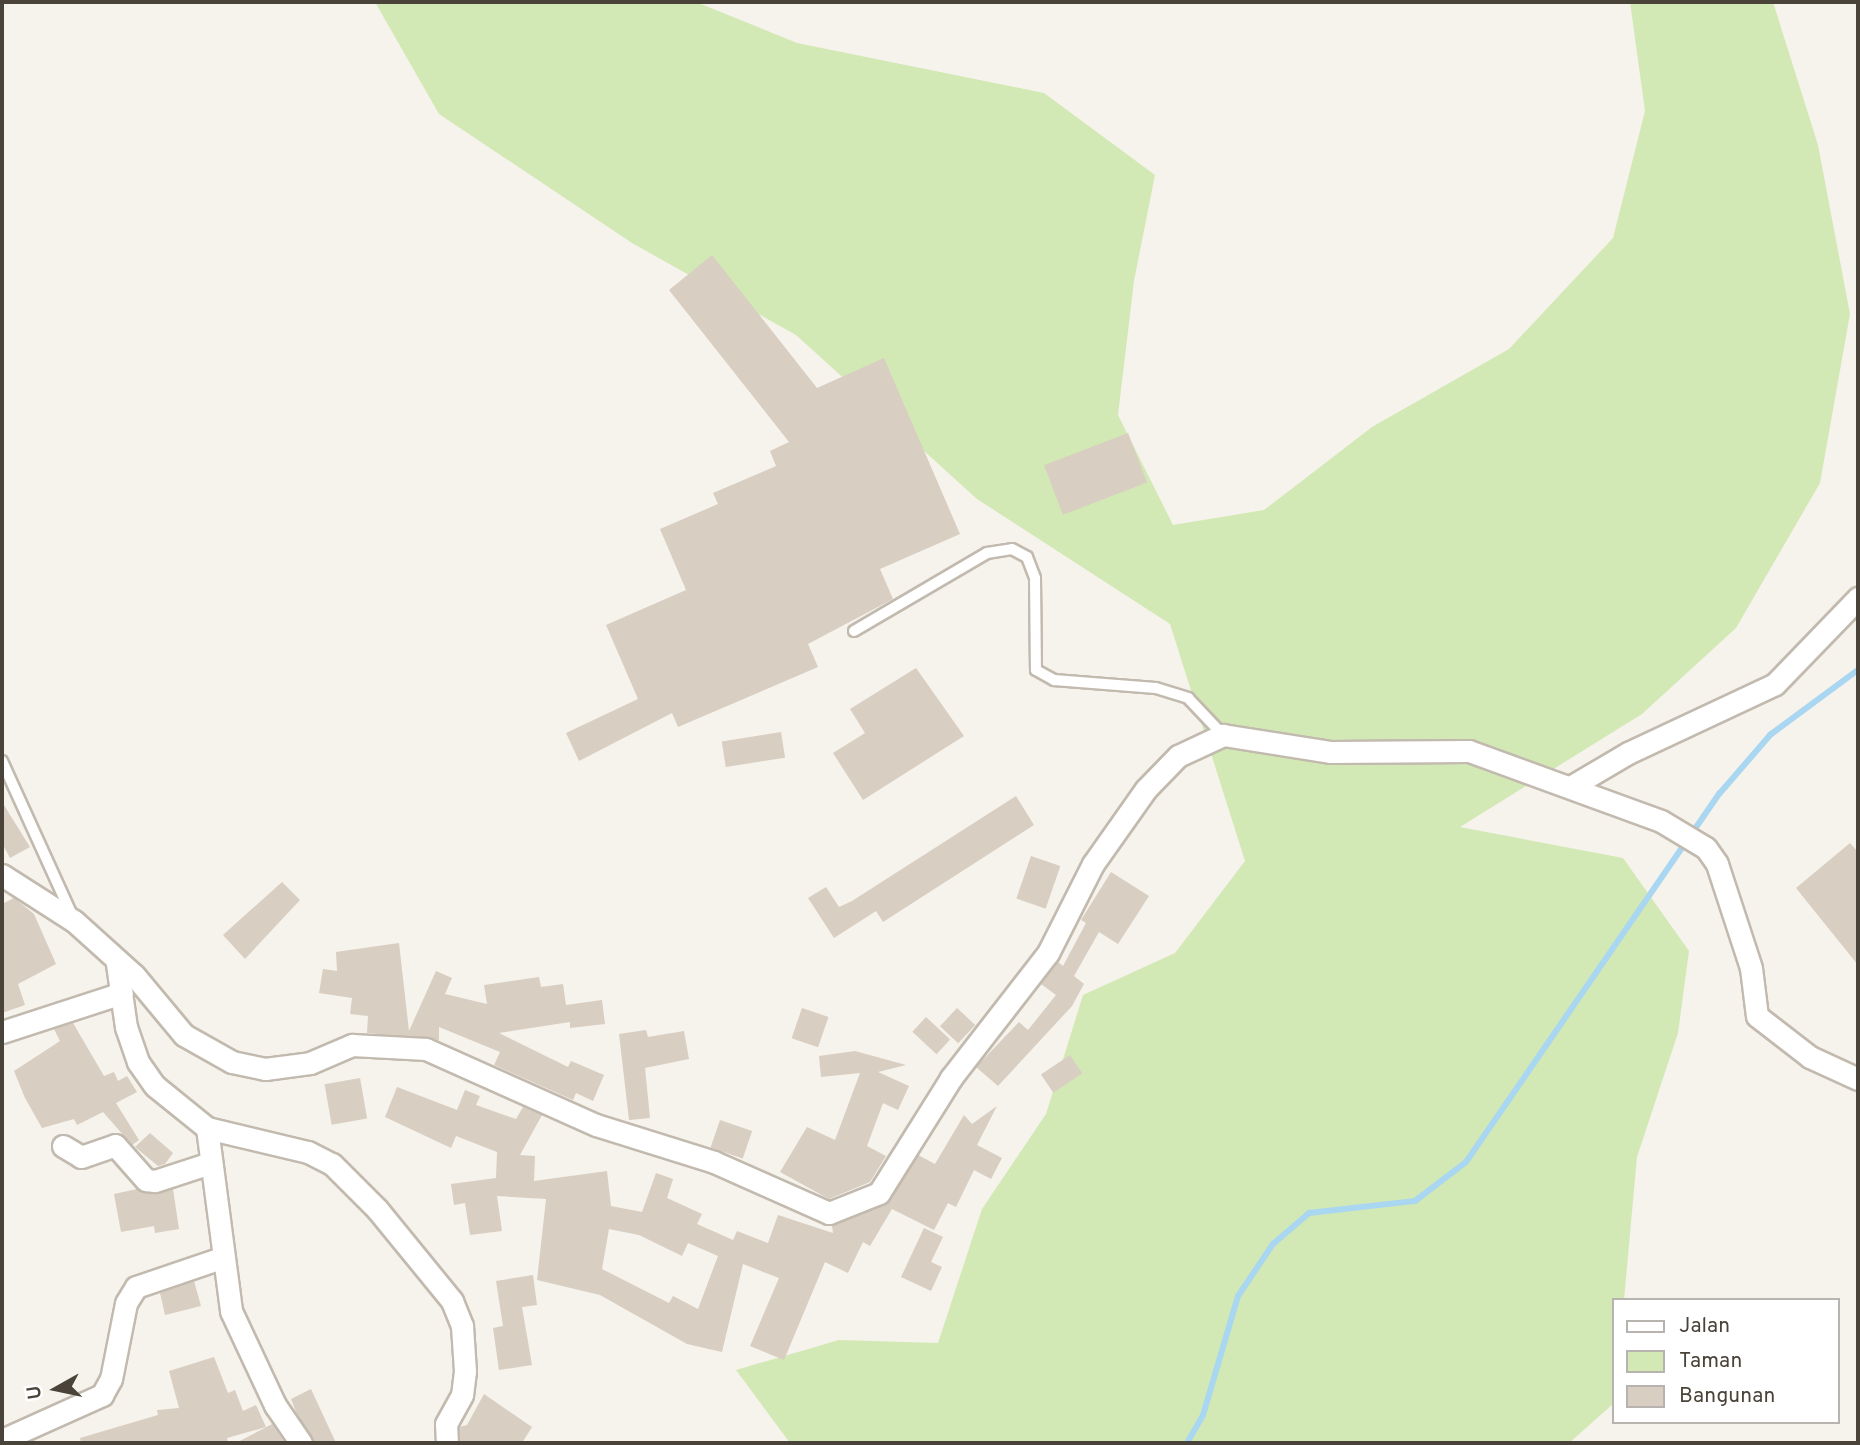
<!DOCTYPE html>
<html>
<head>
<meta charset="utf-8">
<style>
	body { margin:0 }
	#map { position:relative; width:1860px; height:1445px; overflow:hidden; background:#f6f2ec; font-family:Overpass,sans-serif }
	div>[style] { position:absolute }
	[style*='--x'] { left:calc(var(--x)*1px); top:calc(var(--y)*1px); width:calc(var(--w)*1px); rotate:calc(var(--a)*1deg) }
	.green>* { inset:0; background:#d3e9b5 }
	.stream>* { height:6px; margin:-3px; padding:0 3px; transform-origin:3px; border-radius:3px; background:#a9d6f1 }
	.building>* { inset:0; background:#d8cec1; transform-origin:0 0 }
	.roads { filter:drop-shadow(2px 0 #c2baae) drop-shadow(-2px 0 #c2baae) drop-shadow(0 2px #c2baae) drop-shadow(0 -2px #c2baae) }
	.service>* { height:10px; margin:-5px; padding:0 5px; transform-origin:5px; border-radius:5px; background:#fff }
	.minor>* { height:21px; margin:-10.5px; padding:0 10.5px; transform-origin:10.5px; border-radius:10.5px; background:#fff }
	span { translate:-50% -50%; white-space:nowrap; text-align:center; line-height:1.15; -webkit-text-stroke:5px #fff; paint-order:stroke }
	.frame { position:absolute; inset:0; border:4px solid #4a4339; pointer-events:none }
	.legend { position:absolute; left:1612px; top:1298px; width:228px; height:126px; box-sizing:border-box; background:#fff; border:2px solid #b7b4b0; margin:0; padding:9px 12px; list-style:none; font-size:21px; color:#4a4339 }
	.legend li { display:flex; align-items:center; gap:14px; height:35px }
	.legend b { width:35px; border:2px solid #b7b4b0 }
	.north { position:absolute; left:21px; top:1354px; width:70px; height:70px; -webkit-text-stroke:5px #fff; paint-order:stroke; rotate:261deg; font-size:19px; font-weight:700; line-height:28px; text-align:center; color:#4a4339 }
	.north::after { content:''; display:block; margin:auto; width:24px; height:32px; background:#4a4339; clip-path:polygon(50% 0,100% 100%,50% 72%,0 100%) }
</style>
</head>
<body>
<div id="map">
	<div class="green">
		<i style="clip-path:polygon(375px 2px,696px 2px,797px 43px,1044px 93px,1155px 175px,1134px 281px,1118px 415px,1173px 525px,1264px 510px,1372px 427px,1509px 349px,1613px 238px,1645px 111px,1630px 2px,1773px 2px,1818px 145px,1850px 314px,1820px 483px,1736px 628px,1642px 714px,1460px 827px,1623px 858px,1689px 951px,1678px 1033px,1637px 1157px,1624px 1300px,1613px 1300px,1613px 1404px,1569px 1443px,790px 1443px,736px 1370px,839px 1340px,938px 1343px,982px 1209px,1046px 1114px,1083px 995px,1175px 953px,1245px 861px,1170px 624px,977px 499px,796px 335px,632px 243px,439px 114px)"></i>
	</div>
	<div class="stream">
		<i style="--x:1187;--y:1443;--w:32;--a:-60"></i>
		<i style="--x:1203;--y:1415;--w:124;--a:-73.6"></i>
		<i style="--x:1238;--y:1296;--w:63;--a:-56.1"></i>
		<i style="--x:1273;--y:1244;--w:48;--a:-40.7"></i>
		<i style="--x:1309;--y:1213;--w:107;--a:-6.5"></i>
		<i style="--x:1415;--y:1201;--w:64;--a:-37.4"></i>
		<i style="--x:1466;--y:1162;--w:448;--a:-55.5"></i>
		<i style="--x:1720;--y:793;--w:77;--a:-49.2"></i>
		<i style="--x:1770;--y:735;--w:109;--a:-36.5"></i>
	</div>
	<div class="building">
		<i style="clip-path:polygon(712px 255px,817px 388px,884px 358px,960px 534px,880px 569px,893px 599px,808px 644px,818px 667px,678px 727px,672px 713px,579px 761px,566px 733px,638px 699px,606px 625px,686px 590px,660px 529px,718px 504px,713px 493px,776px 466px,770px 451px,789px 442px,669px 290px)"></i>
		<i style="left:1128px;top:433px;width:53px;height:90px;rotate:69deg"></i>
		<i style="clip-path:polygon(916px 668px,964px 736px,863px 800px,833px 753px,865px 733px,850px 709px)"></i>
		<i style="left:781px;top:732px;width:26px;height:60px;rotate:81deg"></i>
		<i style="clip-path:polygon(1016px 796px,1034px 825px,883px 922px,876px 911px,834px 938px,808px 898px,826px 887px,839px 907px,852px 901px)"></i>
		<i style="clip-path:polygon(2px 802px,30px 847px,10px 858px,2px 843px)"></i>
		<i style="clip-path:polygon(1850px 843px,1858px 852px,1858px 965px,1796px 888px)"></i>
		<i style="left:1031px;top:856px;width:31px;height:45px;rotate:19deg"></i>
		<i style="clip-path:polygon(1111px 872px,1149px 896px,1118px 944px,1099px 932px,1074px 976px,1084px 984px,1072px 1006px,998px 1086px,976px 1067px,1019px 1022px,1028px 1030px,1056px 995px,1041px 984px,1058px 962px,1063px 966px,1086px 923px,1081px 920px)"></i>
		<i style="clip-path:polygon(282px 882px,300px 900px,245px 959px,223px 935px)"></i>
		<i style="clip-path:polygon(14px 898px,34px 914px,56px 964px,18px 984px,25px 1005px,2px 1013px,2px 904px)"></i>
		<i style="clip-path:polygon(399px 943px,409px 1031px,436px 971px,452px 978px,445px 994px,487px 1004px,484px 985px,539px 977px,541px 987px,563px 984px,566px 1005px,602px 1000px,605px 1024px,570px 1028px,570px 1022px,499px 1033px,568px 1067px,571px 1061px,604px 1075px,593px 1101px,576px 1093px,573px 1100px,494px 1065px,500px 1052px,439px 1027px,439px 1040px,367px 1033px,368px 1016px,350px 1014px,352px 998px,319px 993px,323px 969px,337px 971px,336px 952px)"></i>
		<i style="left:802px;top:1008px;width:28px;height:32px;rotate:19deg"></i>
		<i style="left:957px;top:1008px;width:25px;height:25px;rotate:43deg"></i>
		<i style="left:926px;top:1017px;width:33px;height:20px;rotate:43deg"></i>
		<i style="clip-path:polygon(73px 1023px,104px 1076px,114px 1072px,118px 1081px,127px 1076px,137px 1092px,116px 1103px,139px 1140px,132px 1145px,103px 1112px,77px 1125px,74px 1119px,42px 1128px,25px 1098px,14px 1071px,60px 1041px,54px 1029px)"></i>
		<i style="clip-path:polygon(646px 1030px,648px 1037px,684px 1031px,689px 1059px,645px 1068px,650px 1118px,629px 1120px,619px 1034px)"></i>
		<i style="clip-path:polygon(855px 1051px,906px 1065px,878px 1072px,909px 1086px,898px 1110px,883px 1103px,867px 1146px,886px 1156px,870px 1182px,829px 1199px,780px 1172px,807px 1127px,835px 1140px,860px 1073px,821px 1077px,819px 1056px)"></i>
		<i style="left:1070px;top:1055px;width:22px;height:35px;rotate:56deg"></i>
		<i style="left:360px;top:1078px;width:41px;height:36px;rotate:80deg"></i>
		<i style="clip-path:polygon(evenodd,397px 1087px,457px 1110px,465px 1090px,480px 1096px,476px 1105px,516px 1119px,523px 1107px,542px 1115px,520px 1155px,535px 1156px,534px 1181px,607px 1171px,611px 1206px,642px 1212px,656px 1173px,673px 1179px,667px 1198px,702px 1214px,697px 1224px,733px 1240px,737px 1231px,768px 1243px,778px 1215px,833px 1233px,832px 1226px,890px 1201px,918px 1155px,935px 1164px,964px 1115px,972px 1124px,997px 1106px,977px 1145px,1002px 1158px,991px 1179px,974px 1170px,956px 1207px,948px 1203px,934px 1230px,892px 1209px,870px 1246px,863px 1242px,848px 1273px,825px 1262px,784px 1360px,750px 1346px,779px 1278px,743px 1264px,722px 1352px,687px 1344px,600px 1295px,537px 1280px,546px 1199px,497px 1196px,502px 1231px,470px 1235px,465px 1203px,454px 1205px,451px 1184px,496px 1178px,497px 1152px,456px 1136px,451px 1148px,385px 1117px,397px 1087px,609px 1229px,639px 1235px,682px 1256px,688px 1243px,718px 1256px,698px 1309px,673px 1296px,669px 1303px,602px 1269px,609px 1229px)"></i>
		<i style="left:720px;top:1120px;width:34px;height:29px;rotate:19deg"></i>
		<i style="clip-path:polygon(150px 1133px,173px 1153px,165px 1164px,158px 1166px,135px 1147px)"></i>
		<i style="clip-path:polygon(137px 1189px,154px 1194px,173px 1189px,179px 1229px,155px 1233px,154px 1226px,121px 1232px,114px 1194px)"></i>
		<i style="clip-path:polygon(924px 1228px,943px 1237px,931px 1262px,942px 1267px,931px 1291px,901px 1277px)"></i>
		<i style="clip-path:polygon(533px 1275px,537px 1305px,522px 1307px,532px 1365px,499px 1370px,493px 1328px,503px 1326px,496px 1281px)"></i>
		<i style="clip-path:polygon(194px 1281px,201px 1306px,165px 1315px,160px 1293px)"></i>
		<i style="clip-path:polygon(214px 1357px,228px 1393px,235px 1390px,243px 1411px,256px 1405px,266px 1427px,227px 1438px,228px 1443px,81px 1443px,80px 1438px,158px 1415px,157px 1410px,179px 1408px,169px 1371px)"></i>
		<i style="clip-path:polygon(311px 1389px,336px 1443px,314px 1443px,296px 1412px,291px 1399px)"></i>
		<i style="clip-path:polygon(484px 1394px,532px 1427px,522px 1443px,460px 1443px,459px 1427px,467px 1425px)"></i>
		<i style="clip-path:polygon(272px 1424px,285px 1443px,236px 1443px)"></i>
	</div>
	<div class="roads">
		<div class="service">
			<i style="--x:854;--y:631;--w:154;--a:-30.4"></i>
			<i style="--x:987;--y:553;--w:25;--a:-9"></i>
			<i style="--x:1012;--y:549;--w:17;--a:28"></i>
			<i style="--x:1027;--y:557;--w:22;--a:69"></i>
			<i style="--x:1035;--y:578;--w:92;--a:89.4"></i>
			<i style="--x:1036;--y:670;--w:21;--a:29"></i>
			<i style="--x:1054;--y:680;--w:102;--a:4.5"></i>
			<i style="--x:1156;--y:688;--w:34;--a:17"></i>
			<i style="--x:1188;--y:698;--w:51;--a:46.6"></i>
			<i style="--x:2;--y:761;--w:169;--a:65.6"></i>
		</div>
		<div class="minor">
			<i style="--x:1572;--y:786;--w:65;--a:-30.5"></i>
			<i style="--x:1628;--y:753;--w:162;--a:-25.1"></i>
			<i style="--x:1775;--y:684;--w:120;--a:-46"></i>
			<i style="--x:2;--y:875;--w:85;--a:32.6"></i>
			<i style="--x:74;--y:921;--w:81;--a:42"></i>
			<i style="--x:134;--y:975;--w:78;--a:50.2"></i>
			<i style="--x:184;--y:1035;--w:55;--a:29.4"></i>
			<i style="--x:232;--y:1062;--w:34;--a:12"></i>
			<i style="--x:265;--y:1069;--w:45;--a:-7.6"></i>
			<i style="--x:310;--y:1063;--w:46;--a:-23.2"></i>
			<i style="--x:352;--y:1045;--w:74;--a:3.1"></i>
			<i style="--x:426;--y:1049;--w:186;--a:24.1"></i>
			<i style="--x:596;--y:1125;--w:124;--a:17.4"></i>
			<i style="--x:714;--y:1162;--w:126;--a:23.9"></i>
			<i style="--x:829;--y:1213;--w:54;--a:-21.8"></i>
			<i style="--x:879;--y:1193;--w:136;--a:-57.9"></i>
			<i style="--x:951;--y:1078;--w:158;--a:-52.2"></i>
			<i style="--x:1048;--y:953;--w:100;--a:-63.2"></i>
			<i style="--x:1093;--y:864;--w:92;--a:-54.8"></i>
			<i style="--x:1146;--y:789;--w:46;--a:-45.9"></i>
			<i style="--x:1178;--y:756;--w:50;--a:-25"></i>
			<i style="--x:1223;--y:735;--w:108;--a:9"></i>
			<i style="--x:1330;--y:752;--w:139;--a:-0.4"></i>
			<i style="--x:1469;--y:751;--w:204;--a:20"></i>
			<i style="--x:1661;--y:821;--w:52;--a:31"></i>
			<i style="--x:1706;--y:848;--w:19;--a:55"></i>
			<i style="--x:1717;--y:864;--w:109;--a:71.9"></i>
			<i style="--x:1751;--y:968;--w:48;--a:82.9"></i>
			<i style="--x:1757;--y:1016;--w:67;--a:37.7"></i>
			<i style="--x:1810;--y:1057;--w:53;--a:24.6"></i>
			<i style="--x:117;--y:964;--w:64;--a:81.9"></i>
			<i style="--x:126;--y:1027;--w:37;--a:71"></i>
			<i style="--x:138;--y:1062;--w:29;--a:55"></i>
			<i style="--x:155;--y:1086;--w:67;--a:38.9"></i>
			<i style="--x:207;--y:1128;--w:104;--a:13.4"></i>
			<i style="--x:308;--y:1152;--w:27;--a:27"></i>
			<i style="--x:332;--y:1164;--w:64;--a:45"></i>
			<i style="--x:377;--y:1209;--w:119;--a:50.8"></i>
			<i style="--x:452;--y:1301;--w:27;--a:68"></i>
			<i style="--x:462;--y:1326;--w:45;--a:86.2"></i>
			<i style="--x:465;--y:1371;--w:24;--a:97"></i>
			<i style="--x:462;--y:1395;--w:33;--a:119"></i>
			<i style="--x:446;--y:1424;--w:19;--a:87"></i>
			<i style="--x:2;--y:1032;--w:126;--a:-18"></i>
			<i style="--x:207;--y:1128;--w:185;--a:82.5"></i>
			<i style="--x:231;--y:1311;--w:104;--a:64.9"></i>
			<i style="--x:275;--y:1405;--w:46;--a:55.6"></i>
			<i style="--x:63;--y:1146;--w:21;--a:31"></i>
			<i style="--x:81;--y:1157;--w:36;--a:-19"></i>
			<i style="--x:115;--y:1145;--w:47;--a:48.5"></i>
			<i style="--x:146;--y:1180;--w:9;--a:6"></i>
			<i style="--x:155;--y:1181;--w:58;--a:-18.1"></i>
			<i style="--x:2;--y:1440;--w:110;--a:-24.2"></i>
			<i style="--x:102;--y:1395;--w:18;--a:-61"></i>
			<i style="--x:111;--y:1379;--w:77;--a:-78.8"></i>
			<i style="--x:126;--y:1303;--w:19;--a:-58"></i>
			<i style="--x:136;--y:1287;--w:90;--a:-18.8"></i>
		</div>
	</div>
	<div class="frame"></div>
	<ul class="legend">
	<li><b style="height:9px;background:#fff"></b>Jalan</li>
	<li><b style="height:19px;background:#d3e9b5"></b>Taman</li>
	<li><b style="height:19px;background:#d8cec1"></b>Bangunan</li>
	</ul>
	<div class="north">U</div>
</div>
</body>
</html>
